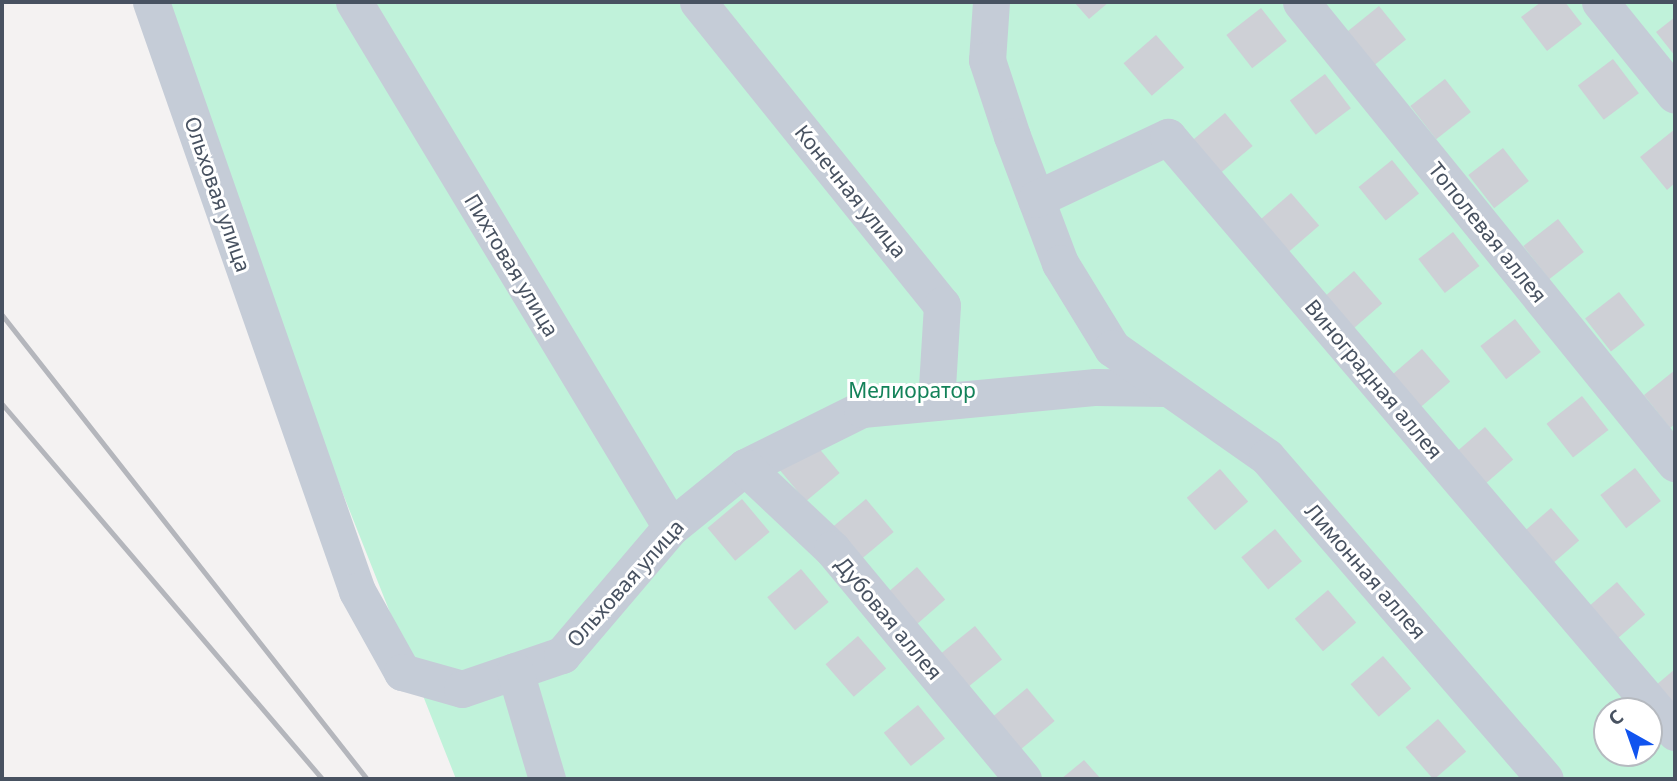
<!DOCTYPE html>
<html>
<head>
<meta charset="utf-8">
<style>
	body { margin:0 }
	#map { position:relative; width:1677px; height:781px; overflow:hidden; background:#f4f2f2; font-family:"Noto Sans",sans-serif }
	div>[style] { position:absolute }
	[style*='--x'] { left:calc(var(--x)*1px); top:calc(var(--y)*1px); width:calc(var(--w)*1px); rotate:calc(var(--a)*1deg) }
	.green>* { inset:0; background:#c0f2da }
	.building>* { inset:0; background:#ced0d6; transform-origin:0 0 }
	.minor>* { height:37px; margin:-18.5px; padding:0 18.5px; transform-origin:18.5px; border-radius:18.5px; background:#c5ccd7 }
	.rail>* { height:5px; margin:-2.5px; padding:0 2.5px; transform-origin:2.5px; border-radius:2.5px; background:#b4b6bc }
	span { translate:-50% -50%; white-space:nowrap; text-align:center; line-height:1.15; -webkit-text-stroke:6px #fff; paint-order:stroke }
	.street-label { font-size:21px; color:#485261 }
	.park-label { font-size:21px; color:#138259 }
	.frame { position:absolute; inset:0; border:4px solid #485261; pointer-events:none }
	.north { position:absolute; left:1593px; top:697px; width:70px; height:70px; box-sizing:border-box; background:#fff; border:2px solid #b6bac0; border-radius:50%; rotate:320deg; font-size:19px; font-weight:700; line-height:28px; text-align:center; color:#485261 }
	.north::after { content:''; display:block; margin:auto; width:24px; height:32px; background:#1154ef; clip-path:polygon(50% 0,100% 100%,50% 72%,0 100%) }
</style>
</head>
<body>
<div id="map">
	<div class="green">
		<i style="clip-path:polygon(evenodd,148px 2px,1675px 2px,1675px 779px,456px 779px,148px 2px,1607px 711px,1649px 711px,1649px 753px,1607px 753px,1607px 711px)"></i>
	</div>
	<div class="building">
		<i style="clip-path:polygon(1074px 2px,1109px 2px,1089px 19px)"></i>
		<i style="clip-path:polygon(1541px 2px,1565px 2px,1582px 24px,1547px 51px,1521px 17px)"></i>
		<i style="left:1379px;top:6px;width:43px;height:43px;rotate:51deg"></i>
		<i style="left:1261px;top:8px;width:42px;height:44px;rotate:52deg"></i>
		<i style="clip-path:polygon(1675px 17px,1675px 56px,1656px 32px)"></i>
		<i style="left:1156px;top:35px;width:43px;height:43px;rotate:49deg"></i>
		<i style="left:1613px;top:59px;width:43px;height:44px;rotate:53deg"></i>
		<i style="left:1325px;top:74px;width:43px;height:44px;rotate:53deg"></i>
		<i style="left:1445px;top:79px;width:42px;height:44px;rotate:52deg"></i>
		<i style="left:1225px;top:113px;width:43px;height:44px;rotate:50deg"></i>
		<i style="clip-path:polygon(1675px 129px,1675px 183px,1667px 190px,1640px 157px)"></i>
		<i style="left:1503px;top:148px;width:42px;height:44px;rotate:52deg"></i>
		<i style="left:1392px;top:160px;width:43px;height:43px;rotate:51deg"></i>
		<i style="left:1291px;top:193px;width:43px;height:44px;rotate:49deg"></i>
		<i style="left:1558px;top:219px;width:42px;height:44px;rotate:52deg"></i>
		<i style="left:1453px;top:232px;width:43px;height:44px;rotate:52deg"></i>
		<i style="left:1354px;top:271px;width:43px;height:43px;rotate:49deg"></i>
		<i style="left:1619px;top:292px;width:42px;height:43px;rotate:52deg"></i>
		<i style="left:1515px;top:319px;width:42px;height:44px;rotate:52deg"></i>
		<i style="left:1422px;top:349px;width:43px;height:44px;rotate:49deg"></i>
		<i style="clip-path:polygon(1675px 370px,1675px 424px,1670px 428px,1644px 395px)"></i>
		<i style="left:1582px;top:396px;width:43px;height:45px;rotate:52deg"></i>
		<i style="left:1485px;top:427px;width:43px;height:43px;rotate:49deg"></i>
		<i style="left:812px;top:440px;width:43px;height:44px;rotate:50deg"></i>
		<i style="left:1635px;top:468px;width:42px;height:44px;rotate:52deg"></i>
		<i style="left:1220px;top:469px;width:43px;height:44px;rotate:49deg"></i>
		<i style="left:742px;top:499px;width:43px;height:45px;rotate:50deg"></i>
		<i style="left:866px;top:499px;width:43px;height:44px;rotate:50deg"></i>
		<i style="left:1551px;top:508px;width:43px;height:44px;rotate:49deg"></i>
		<i style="left:1275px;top:529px;width:42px;height:44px;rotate:50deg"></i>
		<i style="left:917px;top:567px;width:43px;height:43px;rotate:49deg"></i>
		<i style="left:801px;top:569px;width:43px;height:44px;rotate:50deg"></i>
		<i style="left:1617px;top:582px;width:43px;height:44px;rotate:49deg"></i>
		<i style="left:1328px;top:590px;width:43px;height:44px;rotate:49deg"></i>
		<i style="left:975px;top:626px;width:43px;height:45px;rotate:51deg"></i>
		<i style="left:858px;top:636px;width:43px;height:43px;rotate:49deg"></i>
		<i style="left:1383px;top:656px;width:43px;height:43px;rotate:49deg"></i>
		<i style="clip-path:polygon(1675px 669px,1675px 721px,1649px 691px)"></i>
		<i style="left:1027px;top:688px;width:43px;height:44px;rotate:50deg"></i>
		<i style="left:918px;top:705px;width:43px;height:44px;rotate:51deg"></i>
		<i style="left:1438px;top:719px;width:43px;height:43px;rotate:49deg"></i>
		<i style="clip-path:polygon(1084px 760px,1101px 779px,1061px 779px)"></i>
	</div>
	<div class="minor">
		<i style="--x:151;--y:2;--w:624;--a:70.72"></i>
		<i style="--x:357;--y:591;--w:93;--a:60.9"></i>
		<i style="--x:402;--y:672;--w:62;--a:15.8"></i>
		<i style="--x:462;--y:689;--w:106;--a:-18.8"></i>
		<i style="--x:562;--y:655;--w:168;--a:-49.6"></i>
		<i style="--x:671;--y:527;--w:95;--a:-39"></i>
		<i style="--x:745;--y:467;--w:131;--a:-26.4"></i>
		<i style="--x:862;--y:409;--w:235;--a:-5.4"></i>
		<i style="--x:1096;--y:387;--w:69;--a:0.8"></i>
		<i style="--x:354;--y:2;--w:613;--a:58.88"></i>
		<i style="--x:698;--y:2;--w:389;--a:51.2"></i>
		<i style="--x:942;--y:305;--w:97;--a:93.5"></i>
		<i style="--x:991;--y:2;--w:58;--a:93.9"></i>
		<i style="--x:987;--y:60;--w:80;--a:71.8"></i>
		<i style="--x:1012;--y:136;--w:136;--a:69.3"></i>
		<i style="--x:1060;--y:263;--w:100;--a:58.5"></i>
		<i style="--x:1112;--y:348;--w:189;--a:35.1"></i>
		<i style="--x:1267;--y:457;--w:425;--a:49.2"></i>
		<i style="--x:1301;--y:2;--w:594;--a:50.95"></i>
		<i style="--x:1600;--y:2;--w:119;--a:51.1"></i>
		<i style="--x:1036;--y:199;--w:146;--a:-25.2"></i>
		<i style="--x:1168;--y:137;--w:782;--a:49.57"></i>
		<i style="--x:745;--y:467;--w:120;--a:43.3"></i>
		<i style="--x:832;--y:549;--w:299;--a:50.3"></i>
		<i style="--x:515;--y:671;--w:113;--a:73.5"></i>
	</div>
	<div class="rail">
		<i style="--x:2;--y:315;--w:590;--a:51.81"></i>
		<i style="--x:2;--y:404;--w:493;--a:49.5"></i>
	</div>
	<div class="street-label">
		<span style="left:851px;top:191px;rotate:51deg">Конечная улица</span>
		<span style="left:218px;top:194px;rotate:71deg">Ольховая улица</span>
		<span style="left:1488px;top:232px;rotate:51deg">Тополевая аллея</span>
		<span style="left:512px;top:265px;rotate:59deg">Пихтовая улица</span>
		<span style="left:1374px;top:379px;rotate:50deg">Виноградная аллея</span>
		<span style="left:1366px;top:571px;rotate:49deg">Лимонная аллея</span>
		<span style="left:625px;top:583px;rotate:-48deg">Ольховая улица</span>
		<span style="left:889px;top:618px;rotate:50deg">Дубовая аллея</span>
	</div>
	<div class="park-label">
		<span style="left:912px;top:390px">Мелиоратор</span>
	</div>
	<div class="frame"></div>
	<div class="north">С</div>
</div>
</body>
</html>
